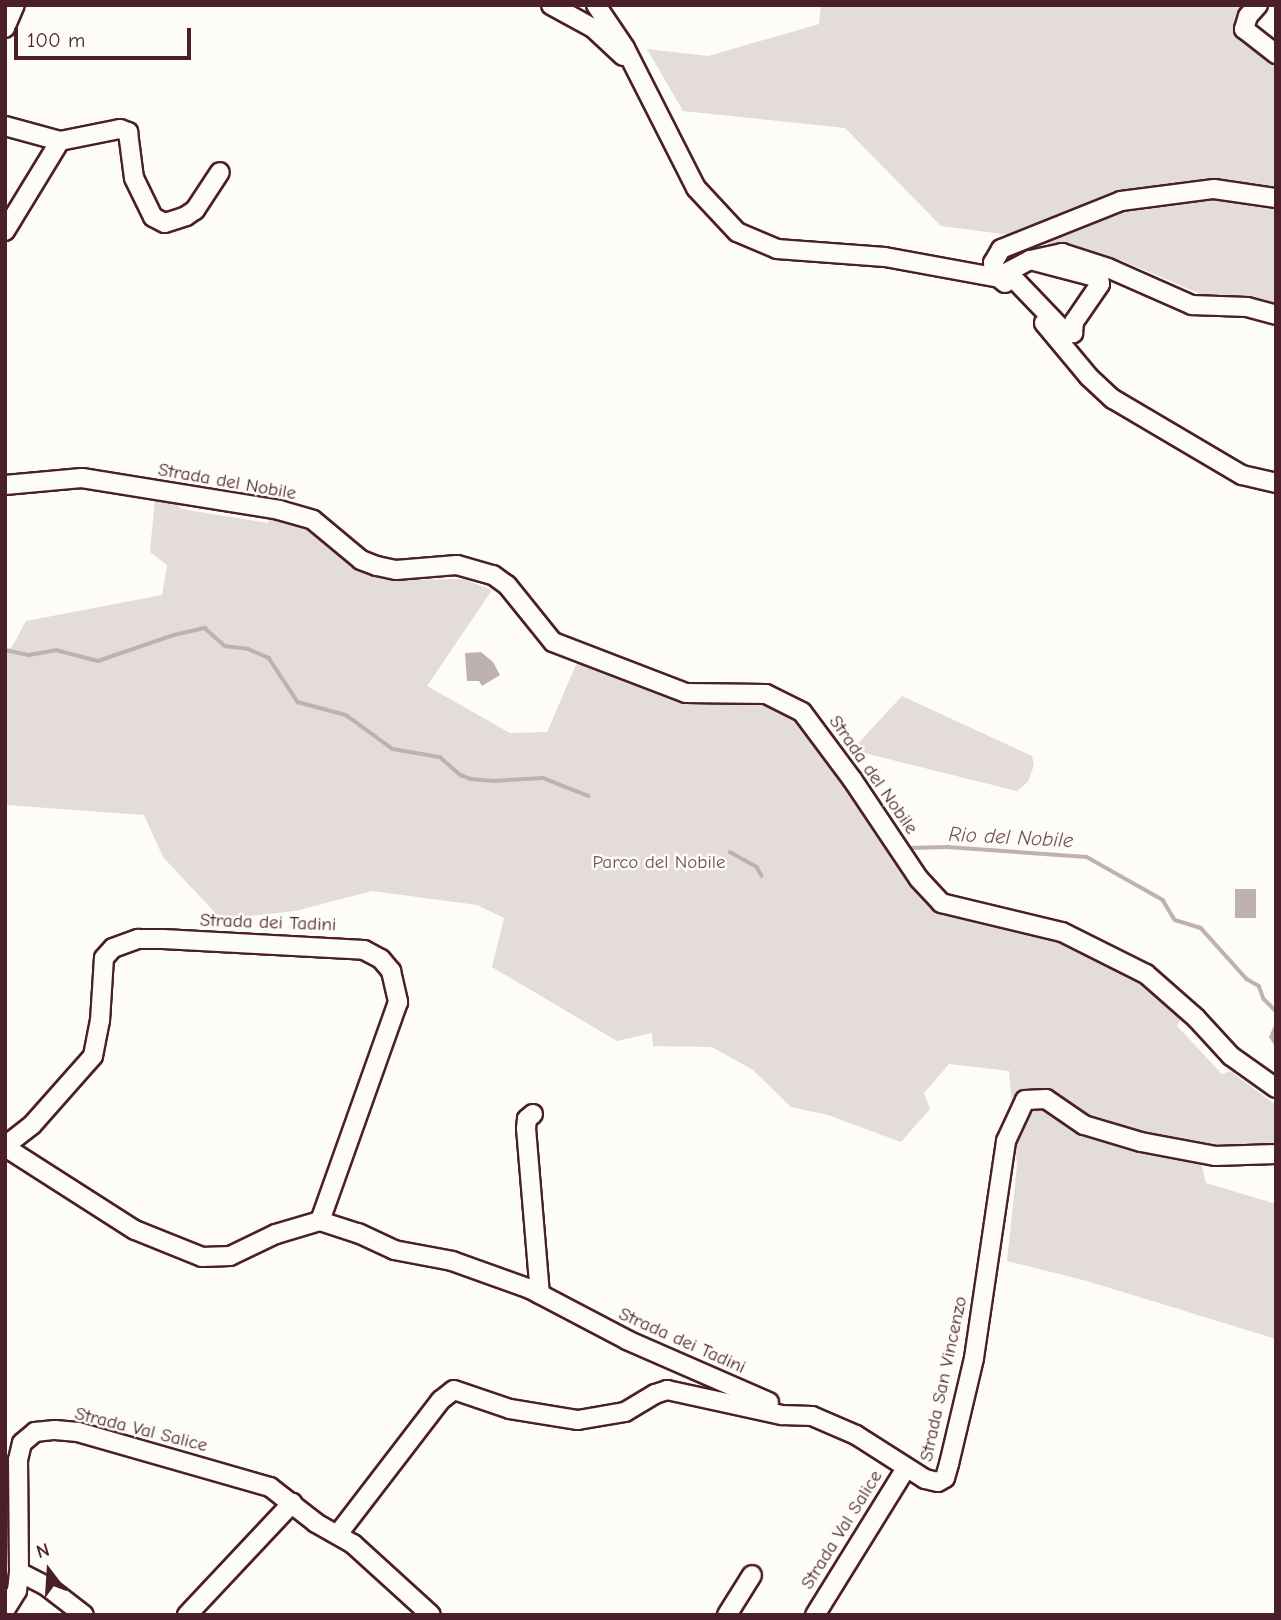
<!DOCTYPE html>
<html>
<head>
<meta charset="utf-8">
<style>
	body { margin:0 }
	#map { position:relative; width:1281px; height:1620px; overflow:hidden; background:#fdfcf7; font-family:"Comic Neue",sans-serif }
	div>[style] { position:absolute }
	[style*='--x'] { left:calc(var(--x)*1px); top:calc(var(--y)*1px); width:calc(var(--w)*1px); rotate:calc(var(--a)*1deg) }
	.green>* { inset:0; background:#e3dcda }
	.water>* { inset:0; background:#c0b1b1; transform-origin:0 0 }
	.stream>* { height:3.5px; margin:-1.75px; padding:0 1.75px; transform-origin:1.75px; border-radius:1.75px; background:#c0b1b1 }
	.roads { filter:drop-shadow(2px 0 #4a1f2b) drop-shadow(-2px 0 #4a1f2b) drop-shadow(0 2px #4a1f2b) drop-shadow(0 -2px #4a1f2b) }
	.minor>* { height:18px; margin:-9px; padding:0 9px; transform-origin:9px; border-radius:9px; background:#fdfcf7 }
	span { translate:-50% -50%; white-space:nowrap; text-align:center; line-height:1.15; -webkit-text-stroke:5px #fdfcf7; paint-order:stroke }
	.street-label { font-size:19px; color:#4a1f2b }
	.park-label { font-size:19px; color:#704e57 }
	.water-label { font-size:21px; color:#73525a; font-style:italic }
	.frame { position:absolute; inset:0; border:7px solid #4a1f2b; pointer-events:none }
	.north { position:absolute; left:14px; top:1536px; width:70px; height:70px; -webkit-text-stroke:5px #fdfcf7; paint-order:stroke; rotate:343deg; font-size:19px; font-weight:700; line-height:28px; text-align:center; color:#4a1f2b }
	.north::after { content:''; display:block; margin:auto; width:24px; height:32px; background:#4a1f2b; clip-path:polygon(50% 0,100% 100%,50% 72%,0 100%) }
	.scale { position:absolute; left:14px; top:28px; width:177px; height:32px; box-sizing:border-box; border:4px solid #4a1f2b; border-top:0; padding-left:9px; font-size:21px; line-height:24px; white-space:nowrap; color:#4a1f2b; -webkit-text-stroke:5px #fdfcf7; paint-order:stroke }
</style>
</head>
<body>
<div id="map">
	<div class="green">
		<i style="clip-path:polygon(821px 5px,1246px 5px,1244px 12px,1276px 41px,1276px 305px,1203px 295px,1123px 261px,1010px 235px,941px 226px,845px 128px,683px 111px,647px 49px,708px 56px,819px 24px)"></i>
		<i style="clip-path:polygon(155px 497px,174px 499px,181px 509px,268px 523px,270px 517px,303px 525px,317px 532px,355px 563px,392px 580px,463px 579px,492px 590px,427px 686px,510px 733px,547px 732px,578px 660px,676px 700px,715px 704px,767px 701px,787px 710px,808px 729px,893px 859px,919px 893px,943px 913px,1031px 932px,1112px 966px,1150px 987px,1181px 1019px,1177px 1026px,1222px 1074px,1230px 1071px,1276px 1105px,1276px 1145px,1198px 1150px,1206px 1183px,1276px 1204px,1276px 1339px,1087px 1281px,1007px 1261px,1017px 1166px,1009px 1071px,949px 1064px,924px 1093px,930px 1109px,901px 1142px,828px 1115px,791px 1107px,753px 1070px,712px 1047px,653px 1046px,652px 1033px,617px 1041px,492px 967px,504px 918px,477px 905px,372px 891px,295px 911px,221px 919px,163px 857px,144px 815px,5px 805px,5px 650px,12px 647px,26px 621px,162px 595px,167px 565px,150px 552px)"></i>
		<i style="clip-path:polygon(902px 696px,1032px 756px,1034px 765px,1028px 782px,1017px 791px,852px 750px)"></i>
	</div>
	<div class="water">
		<i style="clip-path:polygon(481px 652px,493px 662px,500px 675px,482px 686px,479px 681px,467px 681px,465px 653px)"></i>
		<i style="left:1235px;top:889px;width:21px;height:29px"></i>
	</div>
	<div class="stream">
		<i style="--x:5;--y:650;--w:25;--a:12"></i>
		<i style="--x:29;--y:655;--w:27;--a:-10"></i>
		<i style="--x:56;--y:650;--w:43;--a:14.7"></i>
		<i style="--x:98;--y:661;--w:80;--a:-18.9"></i>
		<i style="--x:174;--y:635;--w:32;--a:-13"></i>
		<i style="--x:205;--y:628;--w:27;--a:42"></i>
		<i style="--x:225;--y:646;--w:23;--a:7"></i>
		<i style="--x:248;--y:649;--w:23;--a:23"></i>
		<i style="--x:269;--y:658;--w:53;--a:56.6"></i>
		<i style="--x:298;--y:702;--w:50;--a:15.2"></i>
		<i style="--x:346;--y:715;--w:58;--a:35.9"></i>
		<i style="--x:393;--y:749;--w:48;--a:9.7"></i>
		<i style="--x:440;--y:757;--w:28;--a:41"></i>
		<i style="--x:461;--y:775;--w:11;--a:22"></i>
		<i style="--x:471;--y:779;--w:22;--a:5"></i>
		<i style="--x:493;--y:781;--w:50;--a:-3.4"></i>
		<i style="--x:543;--y:778;--w:49;--a:21.4"></i>
		<i style="--x:907;--y:848;--w:40;--a:-1.4"></i>
		<i style="--x:947;--y:847;--w:140;--a:4.1"></i>
		<i style="--x:1087;--y:857;--w:87;--a:29.5"></i>
		<i style="--x:1163;--y:900;--w:23;--a:59"></i>
		<i style="--x:1175;--y:920;--w:27;--a:17"></i>
		<i style="--x:1201;--y:928;--w:69;--a:48"></i>
		<i style="--x:1247;--y:979;--w:14;--a:30"></i>
		<i style="--x:1259;--y:986;--w:14;--a:69"></i>
		<i style="--x:1264;--y:999;--w:17;--a:45"></i>
		<i style="--x:730;--y:852;--w:31;--a:29"></i>
		<i style="--x:757;--y:867;--w:10;--a:61"></i>
		<i style="--x:1276;--y:1027;--w:11;--a:112"></i>
		<i style="--x:1272;--y:1037;--w:8;--a:60"></i>
	</div>
	<div class="roads">
		<div class="minor">
			<i style="--x:551;--y:5;--w:48;--a:28.7"></i>
			<i style="--x:593;--y:28;--w:41;--a:43"></i>
			<i style="--x:596;--y:5;--w:52;--a:56"></i>
			<i style="--x:625;--y:48;--w:157;--a:63.1"></i>
			<i style="--x:696;--y:188;--w:60;--a:47"></i>
			<i style="--x:737;--y:232;--w:43;--a:23"></i>
			<i style="--x:777;--y:249;--w:108;--a:4.2"></i>
			<i style="--x:885;--y:257;--w:133;--a:10.4"></i>
			<i style="--x:1016;--y:281;--w:66;--a:46.2"></i>
			<i style="--x:1062;--y:329;--w:12;--a:20"></i>
			<i style="--x:1073;--y:333;--w:11;--a:-85"></i>
			<i style="--x:1074;--y:322;--w:46;--a:-55.6"></i>
			<i style="--x:1100;--y:284;--w:6;--a:-99"></i>
			<i style="--x:1099;--y:278;--w:71;--a:-165.4"></i>
			<i style="--x:1258;--y:5;--w:15;--a:132"></i>
			<i style="--x:1248;--y:16;--w:14;--a:107"></i>
			<i style="--x:1244;--y:29;--w:41;--a:38"></i>
			<i style="--x:5;--y:28;--w:25;--a:-67"></i>
			<i style="--x:5;--y:126;--w:57;--a:15.3"></i>
			<i style="--x:5;--y:231;--w:105;--a:-58.6"></i>
			<i style="--x:60;--y:141;--w:61;--a:-11.3"></i>
			<i style="--x:120;--y:129;--w:9;--a:21"></i>
			<i style="--x:128;--y:132;--w:46;--a:82.6"></i>
			<i style="--x:134;--y:178;--w:43;--a:64"></i>
			<i style="--x:153;--y:217;--w:13;--a:27"></i>
			<i style="--x:165;--y:223;--w:22;--a:-18"></i>
			<i style="--x:186;--y:216;--w:11;--a:-34"></i>
			<i style="--x:195;--y:210;--w:45;--a:-56.7"></i>
			<i style="--x:998;--y:277;--w:36;--a:-28"></i>
			<i style="--x:1030;--y:260;--w:33;--a:-12"></i>
			<i style="--x:1062;--y:253;--w:48;--a:18.1"></i>
			<i style="--x:1108;--y:268;--w:92;--a:23.8"></i>
			<i style="--x:1192;--y:305;--w:55;--a:2.1"></i>
			<i style="--x:1247;--y:307;--w:30;--a:15"></i>
			<i style="--x:1005;--y:283;--w:9;--a:-139"></i>
			<i style="--x:998;--y:277;--w:15;--a:-110"></i>
			<i style="--x:993;--y:263;--w:16;--a:-60"></i>
			<i style="--x:1001;--y:249;--w:129;--a:-21.8"></i>
			<i style="--x:1121;--y:201;--w:94;--a:-7.4"></i>
			<i style="--x:1214;--y:189;--w:63;--a:8.3"></i>
			<i style="--x:1044;--y:323;--w:70;--a:50.2"></i>
			<i style="--x:1089;--y:377;--w:33;--a:43"></i>
			<i style="--x:1113;--y:399;--w:150;--a:30.5"></i>
			<i style="--x:1242;--y:475;--w:35;--a:13"></i>
			<i style="--x:5;--y:485;--w:77;--a:-5.2"></i>
			<i style="--x:82;--y:478;--w:200;--a:9.2"></i>
			<i style="--x:279;--y:510;--w:35;--a:16"></i>
			<i style="--x:313;--y:520;--w:62;--a:39.8"></i>
			<i style="--x:361;--y:560;--w:17;--a:21"></i>
			<i style="--x:377;--y:566;--w:19;--a:12"></i>
			<i style="--x:396;--y:570;--w:61;--a:-4.7"></i>
			<i style="--x:457;--y:565;--w:37;--a:16"></i>
			<i style="--x:493;--y:575;--w:17;--a:36"></i>
			<i style="--x:507;--y:585;--w:73;--a:51.1"></i>
			<i style="--x:553;--y:642;--w:142;--a:21"></i>
			<i style="--x:686;--y:693;--w:80;--a:0.7"></i>
			<i style="--x:766;--y:694;--w:40;--a:26.6"></i>
			<i style="--x:802;--y:712;--w:84;--a:53.3"></i>
			<i style="--x:852;--y:779;--w:120;--a:56.2"></i>
			<i style="--x:919;--y:879;--w:33;--a:47"></i>
			<i style="--x:941;--y:903;--w:124;--a:13.5"></i>
			<i style="--x:1062;--y:932;--w:94;--a:26.6"></i>
			<i style="--x:1146;--y:974;--w:67;--a:41.3"></i>
			<i style="--x:1196;--y:1018;--w:52;--a:47.4"></i>
			<i style="--x:1231;--y:1056;--w:55;--a:35.4"></i>
			<i style="--x:533;--y:1114;--w:8;--a:140"></i>
			<i style="--x:527;--y:1119;--w:9;--a:96"></i>
			<i style="--x:526;--y:1128;--w:167;--a:85.2"></i>
			<i style="--x:5;--y:1146;--w:34;--a:-38"></i>
			<i style="--x:32;--y:1125;--w:92;--a:-48.5"></i>
			<i style="--x:93;--y:1056;--w:36;--a:-79"></i>
			<i style="--x:100;--y:1021;--w:63;--a:-86.4"></i>
			<i style="--x:104;--y:958;--w:13;--a:-48"></i>
			<i style="--x:113;--y:948;--w:27;--a:-20"></i>
			<i style="--x:138;--y:939;--w:25;--a:0"></i>
			<i style="--x:163;--y:939;--w:201;--a:3.1"></i>
			<i style="--x:364;--y:950;--w:19;--a:28"></i>
			<i style="--x:381;--y:959;--w:16;--a:50"></i>
			<i style="--x:391;--y:971;--w:32;--a:77"></i>
			<i style="--x:398;--y:1002;--w:232;--a:109.6"></i>
			<i style="--x:320;--y:1221;--w:40;--a:18"></i>
			<i style="--x:358;--y:1233;--w:40;--a:25"></i>
			<i style="--x:394;--y:1250;--w:59;--a:10.7"></i>
			<i style="--x:452;--y:1261;--w:83;--a:19.7"></i>
			<i style="--x:530;--y:1289;--w:110;--a:27.7"></i>
			<i style="--x:627;--y:1340;--w:155;--a:23.6"></i>
			<i style="--x:5;--y:1147;--w:154;--a:32.6"></i>
			<i style="--x:135;--y:1230;--w:72;--a:21.9"></i>
			<i style="--x:202;--y:1257;--w:28;--a:-2"></i>
			<i style="--x:230;--y:1256;--w:51;--a:-25.6"></i>
			<i style="--x:276;--y:1234;--w:46;--a:-16.5"></i>
			<i style="--x:338;--y:1534;--w:169;--a:-52.5"></i>
			<i style="--x:441;--y:1400;--w:16;--a:-38"></i>
			<i style="--x:454;--y:1390;--w:59;--a:18.7"></i>
			<i style="--x:510;--y:1409;--w:69;--a:9.2"></i>
			<i style="--x:578;--y:1420;--w:48;--a:-9.7"></i>
			<i style="--x:625;--y:1412;--w:35;--a:-31"></i>
			<i style="--x:655;--y:1394;--w:13;--a:-18"></i>
			<i style="--x:667;--y:1390;--w:118;--a:12.3"></i>
			<i style="--x:782;--y:1415;--w:30;--a:2"></i>
			<i style="--x:812;--y:1416;--w:48;--a:23.4"></i>
			<i style="--x:856;--y:1435;--w:82;--a:32.5"></i>
			<i style="--x:925;--y:1479;--w:13;--a:13"></i>
			<i style="--x:938;--y:1482;--w:8;--a:-30"></i>
			<i style="--x:945;--y:1478;--w:15;--a:-74"></i>
			<i style="--x:949;--y:1464;--w:109;--a:-76.7"></i>
			<i style="--x:974;--y:1358;--w:219;--a:-81.6"></i>
			<i style="--x:1006;--y:1141;--w:45;--a:-65.1"></i>
			<i style="--x:1025;--y:1100;--w:21;--a:-3"></i>
			<i style="--x:1046;--y:1099;--w:46;--a:34.4"></i>
			<i style="--x:1084;--y:1125;--w:59;--a:16.6"></i>
			<i style="--x:1141;--y:1142;--w:75;--a:10.7"></i>
			<i style="--x:1215;--y:1156;--w:61;--a:-1.9"></i>
			<i style="--x:19;--y:1572;--w:29;--a:27"></i>
			<i style="--x:45;--y:1585;--w:49;--a:37.6"></i>
			<i style="--x:5;--y:1610;--w:22;--a:-58"></i>
			<i style="--x:17;--y:1591;--w:19;--a:-84"></i>
			<i style="--x:19;--y:1572;--w:112;--a:-90.5"></i>
			<i style="--x:18;--y:1460;--w:17;--a:-77"></i>
			<i style="--x:22;--y:1443;--w:17;--a:-40"></i>
			<i style="--x:35;--y:1432;--w:20;--a:-6"></i>
			<i style="--x:55;--y:1430;--w:23;--a:5"></i>
			<i style="--x:78;--y:1432;--w:200;--a:16"></i>
			<i style="--x:270;--y:1487;--w:58;--a:38"></i>
			<i style="--x:316;--y:1523;--w:43;--a:29.6"></i>
			<i style="--x:353;--y:1544;--w:105;--a:42.3"></i>
			<i style="--x:187;--y:1615;--w:154;--a:-46.8"></i>
			<i style="--x:727;--y:1615;--w:47;--a:-58"></i>
			<i style="--x:815;--y:1615;--w:173;--a:-58.2"></i>
		</div>
	</div>
	<div class="street-label">
		<span style="left:227px;top:482px;rotate:10deg">Strada del Nobile</span>
		<span style="left:873px;top:775px;rotate:55deg">Strada del Nobile</span>
		<span style="left:268px;top:923px;rotate:2deg">Strada dei Tadini</span>
		<span style="left:682px;top:1341px;rotate:24deg">Strada dei Tadini</span>
		<span style="left:944px;top:1379px;rotate:-78deg">Strada San Vincenzo</span>
		<span style="left:141px;top:1430px;rotate:14deg">Strada Val Salice</span>
		<span style="left:842px;top:1530px;rotate:-58deg">Strada Val Salice</span>
	</div>
	<div class="park-label">
		<span style="left:659px;top:863px">Parco del Nobile</span>
	</div>
	<div class="water-label">
		<span style="left:1011px;top:837px;rotate:3deg">Rio del Nobile</span>
	</div>
	<div class="frame"></div>
	<div class="north">N</div>
	<div class="scale">100 m</div>
</div>
</body>
</html>
